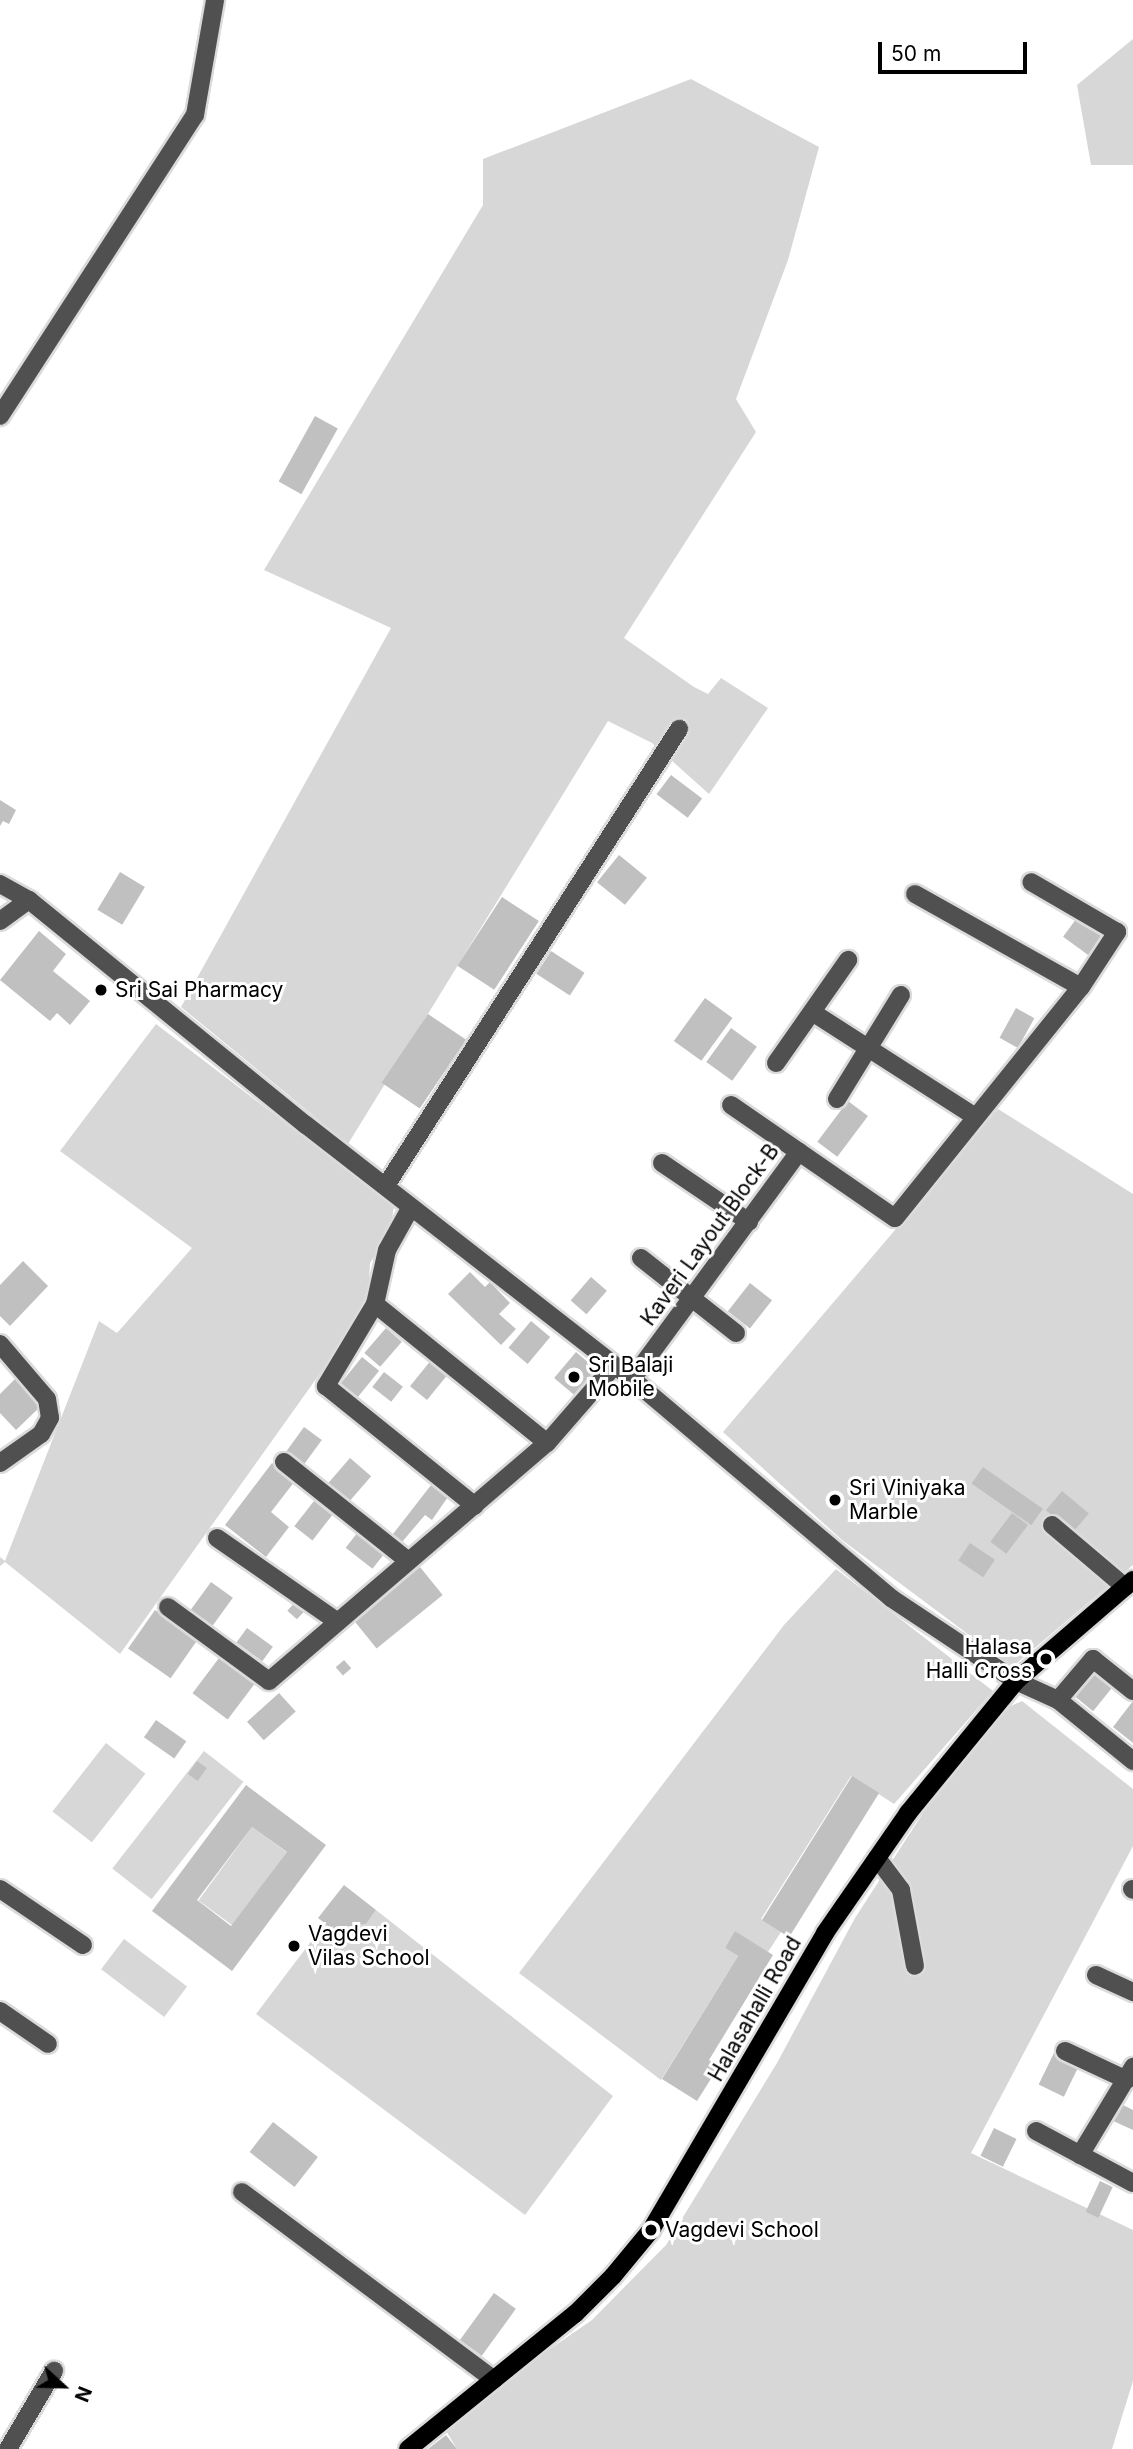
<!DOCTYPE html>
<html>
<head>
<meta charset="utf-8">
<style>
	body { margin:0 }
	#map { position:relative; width:1133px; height:2449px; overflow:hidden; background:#fff; font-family:Inter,sans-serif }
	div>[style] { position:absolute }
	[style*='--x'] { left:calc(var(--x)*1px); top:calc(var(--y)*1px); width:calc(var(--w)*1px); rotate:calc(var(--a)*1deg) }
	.green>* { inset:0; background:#d7d7d7; transform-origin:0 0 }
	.building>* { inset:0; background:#c0c0c0; transform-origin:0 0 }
	.roads { filter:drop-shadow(2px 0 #dbdbdb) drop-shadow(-2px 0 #dbdbdb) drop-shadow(0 2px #dbdbdb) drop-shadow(0 -2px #dbdbdb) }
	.minor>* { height:18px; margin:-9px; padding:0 9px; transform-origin:9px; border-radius:9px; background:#505050 }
	.major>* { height:18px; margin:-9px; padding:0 9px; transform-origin:9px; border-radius:9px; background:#000 }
	.dots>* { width:19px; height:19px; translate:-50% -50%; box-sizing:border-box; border:4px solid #fff; border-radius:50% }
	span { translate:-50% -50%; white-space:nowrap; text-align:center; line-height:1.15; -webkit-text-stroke:6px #fff; paint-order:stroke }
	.poi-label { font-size:21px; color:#000 }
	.left { translate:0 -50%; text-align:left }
	.right { translate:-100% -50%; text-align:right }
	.street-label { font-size:21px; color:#000 }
	.north { position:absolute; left:28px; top:2351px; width:70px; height:70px; -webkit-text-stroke:5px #fff; paint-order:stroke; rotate:112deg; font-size:19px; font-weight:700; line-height:28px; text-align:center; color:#000 }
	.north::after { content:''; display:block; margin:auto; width:24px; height:32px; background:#000; clip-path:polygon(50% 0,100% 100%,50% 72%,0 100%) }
	.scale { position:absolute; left:878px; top:42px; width:149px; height:32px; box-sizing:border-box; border:4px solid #000; border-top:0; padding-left:9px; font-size:21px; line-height:24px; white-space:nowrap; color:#000; -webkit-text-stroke:5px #fff; paint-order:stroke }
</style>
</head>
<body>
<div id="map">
	<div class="green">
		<i style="clip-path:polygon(1133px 39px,1133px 165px,1091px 165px,1077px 85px)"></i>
		<i style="clip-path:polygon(691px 79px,819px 147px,788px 260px,736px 399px,756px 432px,624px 638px,694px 687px,708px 694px,721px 678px,768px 708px,709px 794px,652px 743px,608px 721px,348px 1144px,181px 1007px,391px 628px,264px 570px,483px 205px,483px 159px)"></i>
		<i style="clip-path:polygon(156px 1024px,394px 1206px,390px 1233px,370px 1263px,368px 1306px,120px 1654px,5px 1562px,0 1566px,0 1557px,5px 1561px,99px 1321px,117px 1333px,192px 1248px,60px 1151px)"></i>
		<i style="clip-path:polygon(998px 1109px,1133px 1194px,1133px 1565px,1012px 1667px,842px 1540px,723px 1432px)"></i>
		<i style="clip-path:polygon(836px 1569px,993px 1691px,894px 1804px,851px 1776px,761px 1919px,781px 1932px,768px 1952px,736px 1932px,725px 1948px,738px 1956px,661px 2080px,519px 1973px,784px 1625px)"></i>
		<i style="clip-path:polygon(1022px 1701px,1133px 1789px,1133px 1846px,971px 2153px,1133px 2230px,1133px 2381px,1112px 2449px,457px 2449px,445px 2429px,498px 2385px,592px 2320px,666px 2245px,777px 2063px,855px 1918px,938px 1790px,1006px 1708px)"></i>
		<i style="left:106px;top:1743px;width:50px;height:87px;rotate:38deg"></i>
		<i style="left:204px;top:1751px;width:50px;height:149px;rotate:38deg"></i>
		<i style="left:252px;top:1827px;width:43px;height:91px;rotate:36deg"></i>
		<i style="clip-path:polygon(376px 1910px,613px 2096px,525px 2215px,256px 2014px,325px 1923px,332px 1929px,366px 1924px)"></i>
		<i style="left:124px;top:1939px;width:79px;height:38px;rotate:37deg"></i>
	</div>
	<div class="building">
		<i style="left:315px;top:416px;width:26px;height:75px;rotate:29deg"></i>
		<i style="left:671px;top:775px;width:39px;height:24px;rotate:37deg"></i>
		<i style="clip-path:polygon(0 800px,16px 810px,9px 824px,3px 821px,0 826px)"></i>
		<i style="left:619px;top:855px;width:36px;height:35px;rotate:39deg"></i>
		<i style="left:120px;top:872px;width:29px;height:44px;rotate:31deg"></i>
		<i style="left:502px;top:897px;width:44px;height:82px;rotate:33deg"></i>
		<i style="left:1079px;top:915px;width:36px;height:27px;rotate:36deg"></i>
		<i style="clip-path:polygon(39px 931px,66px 954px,53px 971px,90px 1001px,70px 1025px,57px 1013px,50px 1021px,0 980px)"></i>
		<i style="left:551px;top:951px;width:40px;height:27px;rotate:33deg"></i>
		<i style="left:705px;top:998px;width:34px;height:53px;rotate:36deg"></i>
		<i style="left:1016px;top:1008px;width:21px;height:34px;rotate:29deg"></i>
		<i style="left:428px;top:1014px;width:46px;height:83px;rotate:34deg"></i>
		<i style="left:731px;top:1028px;width:32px;height:42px;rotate:36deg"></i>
		<i style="left:848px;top:1101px;width:25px;height:51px;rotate:37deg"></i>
		<i style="clip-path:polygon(23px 1261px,48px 1286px,10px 1326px,0 1316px,0 1285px)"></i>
		<i style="clip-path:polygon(470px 1272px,485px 1287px,490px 1282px,510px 1303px,499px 1314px,516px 1329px,501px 1345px,448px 1294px)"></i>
		<i style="left:591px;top:1277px;width:21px;height:31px;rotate:41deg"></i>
		<i style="left:750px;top:1283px;width:28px;height:36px;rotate:38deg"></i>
		<i style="left:531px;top:1321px;width:25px;height:35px;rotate:40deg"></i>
		<i style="left:386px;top:1328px;width:21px;height:33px;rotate:41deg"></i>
		<i style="left:576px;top:1352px;width:26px;height:34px;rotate:40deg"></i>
		<i style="left:362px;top:1357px;width:22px;height:34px;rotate:39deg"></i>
		<i style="left:432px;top:1359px;width:22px;height:35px;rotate:39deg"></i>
		<i style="left:384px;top:1372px;width:24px;height:19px;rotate:38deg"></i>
		<i style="clip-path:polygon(17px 1377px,43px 1404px,16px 1430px,0 1413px,0 1394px)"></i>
		<i style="left:304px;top:1427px;width:22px;height:32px;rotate:36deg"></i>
		<i style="left:350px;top:1458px;width:28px;height:35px;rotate:41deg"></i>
		<i style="clip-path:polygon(272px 1463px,295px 1481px,271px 1512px,289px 1527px,266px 1557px,225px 1525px)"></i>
		<i style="left:983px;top:1467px;width:73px;height:20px;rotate:35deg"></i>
		<i style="clip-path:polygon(435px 1480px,452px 1491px,432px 1520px,425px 1515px,402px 1542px,393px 1534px)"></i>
		<i style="left:1062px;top:1491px;width:35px;height:25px;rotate:40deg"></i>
		<i style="left:314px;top:1501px;width:23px;height:32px;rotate:38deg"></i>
		<i style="left:1012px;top:1513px;width:20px;height:36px;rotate:37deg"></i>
		<i style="left:358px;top:1532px;width:34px;height:20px;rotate:38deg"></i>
		<i style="left:970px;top:1543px;width:30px;height:21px;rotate:34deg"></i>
		<i style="left:420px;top:1567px;width:36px;height:85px;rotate:51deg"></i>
		<i style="left:211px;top:1582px;width:27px;height:36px;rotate:36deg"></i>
		<i style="left:296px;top:1601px;width:13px;height:13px;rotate:42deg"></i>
		<i style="left:155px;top:1610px;width:52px;height:47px;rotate:35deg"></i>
		<i style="left:247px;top:1628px;width:32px;height:18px;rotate:36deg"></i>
		<i style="left:222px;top:1654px;width:44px;height:49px;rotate:37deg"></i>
		<i style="left:344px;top:1660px;width:11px;height:11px;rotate:49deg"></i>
		<i style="left:1093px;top:1670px;width:26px;height:32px;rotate:39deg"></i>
		<i style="left:279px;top:1693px;width:25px;height:43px;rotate:48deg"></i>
		<i style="clip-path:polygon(1133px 1701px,1133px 1743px,1113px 1727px)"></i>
		<i style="left:156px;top:1720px;width:37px;height:21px;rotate:35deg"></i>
		<i style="left:197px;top:1761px;width:12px;height:16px;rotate:35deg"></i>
		<i style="left:852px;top:1776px;width:32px;height:170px;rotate:32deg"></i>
		<i style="clip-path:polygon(evenodd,246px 1785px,326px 1845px,232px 1971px,152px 1911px,246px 1785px,252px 1827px,287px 1852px,231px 1926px,197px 1900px,252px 1827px)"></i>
		<i style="clip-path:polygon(344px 1885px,376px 1910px,366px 1924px,332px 1929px,318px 1918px)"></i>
		<i style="clip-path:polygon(735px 1931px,773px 1955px,709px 2060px,719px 2066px,697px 2101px,662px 2079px,738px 1956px,725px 1948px)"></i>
		<i style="left:1054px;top:2053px;width:28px;height:35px;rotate:26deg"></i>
		<i style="clip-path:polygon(1119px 2103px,1133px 2110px,1133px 2130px,1111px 2120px)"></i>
		<i style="left:273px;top:2122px;width:57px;height:38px;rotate:38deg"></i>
		<i style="left:994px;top:2128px;width:25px;height:31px;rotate:26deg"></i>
		<i style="left:1100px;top:2181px;width:14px;height:34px;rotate:25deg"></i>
		<i style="left:494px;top:2293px;width:27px;height:58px;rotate:36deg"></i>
		<i style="clip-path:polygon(446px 2435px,457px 2449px,428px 2449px)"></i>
	</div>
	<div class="roads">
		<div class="minor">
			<i style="--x:0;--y:416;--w:359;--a:-57.1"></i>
			<i style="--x:195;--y:115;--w:117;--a:-80.1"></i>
			<i style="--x:0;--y:884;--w:33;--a:29"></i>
			<i style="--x:915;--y:894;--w:190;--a:29.3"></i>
			<i style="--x:0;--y:921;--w:36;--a:-36"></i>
			<i style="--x:29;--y:900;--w:357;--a:39.1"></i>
			<i style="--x:306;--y:1125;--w:413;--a:37.9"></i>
			<i style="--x:632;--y:1379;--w:339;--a:40.2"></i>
			<i style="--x:891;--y:1598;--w:150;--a:33.6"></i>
			<i style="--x:1016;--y:1681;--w:46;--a:24.3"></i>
			<i style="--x:1058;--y:1700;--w:97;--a:39.1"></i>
			<i style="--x:812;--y:1012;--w:193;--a:32.7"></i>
			<i style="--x:776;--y:1063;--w:126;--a:-55"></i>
			<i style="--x:837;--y:1099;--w:122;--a:-58.4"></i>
			<i style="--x:731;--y:1105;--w:199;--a:34.6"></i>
			<i style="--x:895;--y:1218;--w:297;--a:-51.2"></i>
			<i style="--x:1081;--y:987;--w:66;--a:-56.8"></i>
			<i style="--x:1117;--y:932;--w:99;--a:-149.8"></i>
			<i style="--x:662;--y:1163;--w:105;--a:34.1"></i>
			<i style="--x:387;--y:1184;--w:541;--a:-57.31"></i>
			<i style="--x:411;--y:1207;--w:49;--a:119.2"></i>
			<i style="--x:387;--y:1250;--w:55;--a:102.5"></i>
			<i style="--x:375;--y:1304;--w:96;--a:120.9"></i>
			<i style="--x:326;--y:1386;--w:191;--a:38.8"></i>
			<i style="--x:641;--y:1258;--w:121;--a:38.3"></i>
			<i style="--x:375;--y:1304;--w:221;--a:38.9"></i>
			<i style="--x:0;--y:1344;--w:72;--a:49.5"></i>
			<i style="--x:47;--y:1399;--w:19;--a:81"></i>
			<i style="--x:50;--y:1418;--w:18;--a:119"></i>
			<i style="--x:41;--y:1434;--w:50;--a:144.7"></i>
			<i style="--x:632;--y:1379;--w:282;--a:-53.7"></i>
			<i style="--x:284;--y:1462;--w:157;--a:38.5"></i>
			<i style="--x:1052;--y:1525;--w:96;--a:40.3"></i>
			<i style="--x:217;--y:1538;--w:147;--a:34.8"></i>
			<i style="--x:168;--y:1607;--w:125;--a:36.2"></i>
			<i style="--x:269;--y:1681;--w:366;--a:-40.6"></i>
			<i style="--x:547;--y:1443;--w:102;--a:-49"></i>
			<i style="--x:1058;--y:1700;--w:54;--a:-49.5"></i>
			<i style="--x:1093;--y:1659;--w:51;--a:38.7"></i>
			<i style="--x:877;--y:1858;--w:40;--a:53"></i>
			<i style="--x:901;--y:1890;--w:77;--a:79.6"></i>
			<i style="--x:0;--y:1889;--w:100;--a:34"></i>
			<i style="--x:1132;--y:1889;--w:1;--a:45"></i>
			<i style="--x:1096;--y:1975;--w:41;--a:24.7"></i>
			<i style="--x:0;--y:2011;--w:58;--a:34.5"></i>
			<i style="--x:1065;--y:2051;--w:68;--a:25.1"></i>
			<i style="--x:1036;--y:2131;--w:110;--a:28.2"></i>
			<i style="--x:1080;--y:2155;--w:103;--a:-58.9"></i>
			<i style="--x:242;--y:2192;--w:314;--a:36.7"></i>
			<i style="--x:8;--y:2449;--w:91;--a:-59.5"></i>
		</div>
		<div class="major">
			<i style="--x:408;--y:2449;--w:215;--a:-39"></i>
			<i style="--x:575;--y:2314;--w:54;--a:-45"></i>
			<i style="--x:613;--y:2276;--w:60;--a:-50.4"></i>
			<i style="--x:651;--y:2230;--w:344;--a:-59.6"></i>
			<i style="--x:825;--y:1933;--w:146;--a:-55.3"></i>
			<i style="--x:908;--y:1813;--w:171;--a:-50.7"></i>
			<i style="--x:1016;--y:1681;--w:155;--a:-40.8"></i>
		</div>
	</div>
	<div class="dots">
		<i style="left:101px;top:990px;background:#000"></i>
		<i style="left:574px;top:1377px;background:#000"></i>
		<i style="left:835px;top:1500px;background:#000"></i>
		<i style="left:1046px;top:1659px;background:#000"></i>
		<i style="left:294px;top:1946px;background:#000"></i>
		<i style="left:651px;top:2230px;background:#000"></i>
	</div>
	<div class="poi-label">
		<span class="left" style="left:115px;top:990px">Sri Sai Pharmacy</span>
		<span class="left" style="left:588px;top:1377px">Sri Balaji<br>Mobile</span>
		<span class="left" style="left:849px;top:1500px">Sri Viniyaka<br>Marble</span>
		<span class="right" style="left:1032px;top:1659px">Halasa<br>Halli Cross</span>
		<span class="left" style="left:308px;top:1946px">Vagdevi<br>Vilas School</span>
		<span class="left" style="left:665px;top:2230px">Vagdevi School</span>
	</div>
	<div class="street-label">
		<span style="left:710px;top:1235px;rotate:-54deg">Kaveri Layout Block-B</span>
		<span style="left:755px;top:2009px;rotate:-60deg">Halasahalli Road</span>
	</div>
	<div class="north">N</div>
	<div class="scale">50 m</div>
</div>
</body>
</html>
